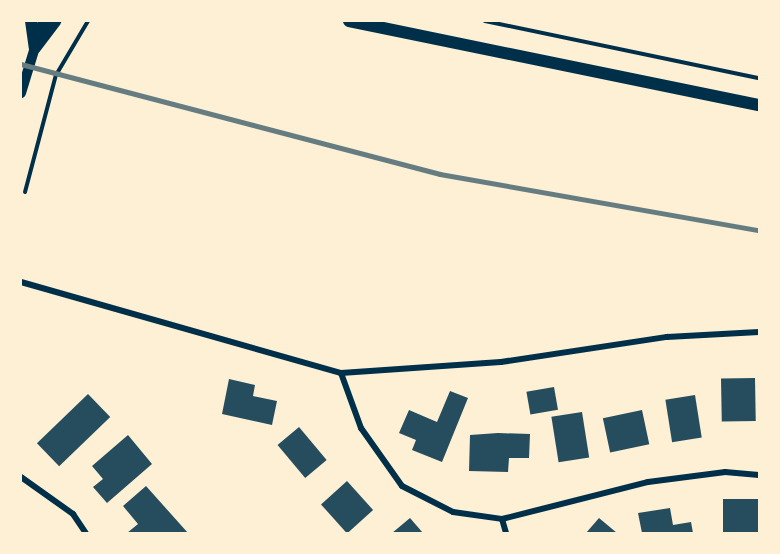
<!DOCTYPE html>
<html>
<head>
<meta charset="utf-8">
<style>
	body { margin:0 }
	#map { position:relative; width:780px; height:554px; overflow:hidden; background:#fdf0d5; font-family:Lato,sans-serif }
	div>[style] { position:absolute }
	[style*='--x'] { left:calc(var(--x)*1px); top:calc(var(--y)*1px); width:calc(var(--w)*1px); rotate:calc(var(--a)*1deg) }
	.building>* { inset:0; background:#264d5e; transform-origin:0 0 }
	.path>* { height:4px; margin:-2px; padding:0 2px; transform-origin:2px; border-radius:2px; background:#003049 }
	.minor>* { height:6px; margin:-3px; padding:0 3px; transform-origin:3px; border-radius:3px; background:#003049 }
	.tertiary>* { height:10px; margin:-5px; padding:0 5px; transform-origin:5px; border-radius:5px; background:#003049 }
	.secondary>* { height:12px; margin:-6px; padding:0 6px; transform-origin:6px; border-radius:6px; background:#003049 }
	.rail>* { height:4.5px; margin:-2.25px; padding:0 2.25px; transform-origin:2.25px; border-radius:2.25px; background:#657d81 }
	span { translate:-50% -50%; white-space:nowrap; text-align:center; line-height:1.15; -webkit-text-stroke:4.5px #fdf0d5; paint-order:stroke }
	.frame { position:absolute; inset:0; border:22px solid #fdf0d5; pointer-events:none }
</style>
</head>
<body>
<div id="map">
	<div class="building">
		<i style="left:755px;top:378px;width:43px;height:34px;rotate:89deg"></i>
		<i style="clip-path:polygon(229px 379px,255px 385px,253px 396px,277px 401px,272px 425px,222px 414px)"></i>
		<i style="left:554px;top:387px;width:23px;height:28px;rotate:80deg"></i>
		<i style="clip-path:polygon(450px 391px,468px 398px,442px 462px,412px 450px,416px 440px,399px 433px,409px 410px,437px 422px)"></i>
		<i style="left:88px;top:394px;width:32px;height:71px;rotate:46deg"></i>
		<i style="left:695px;top:395px;width:43px;height:30px;rotate:81deg"></i>
		<i style="left:642px;top:410px;width:35px;height:40px;rotate:78deg"></i>
		<i style="left:582px;top:412px;width:46px;height:31px;rotate:81deg"></i>
		<i style="left:299px;top:427px;width:43px;height:28px;rotate:50deg"></i>
		<i style="clip-path:polygon(498px 433px,530px 434px,529px 458px,509px 458px,508px 472px,469px 471px,470px 435px)"></i>
		<i style="clip-path:polygon(128px 435px,152px 464px,107px 503px,93px 487px,103px 479px,92px 466px)"></i>
		<i style="left:347px;top:481px;width:39px;height:35px;rotate:48deg"></i>
		<i style="clip-path:polygon(146px 486px,188px 533px,127px 533px,138px 524px,123px 506px)"></i>
		<i style="left:759px;top:499px;width:34px;height:36px;rotate:90deg"></i>
		<i style="clip-path:polygon(670px 508px,673px 525px,691px 522px,693px 533px,642px 533px,638px 513px)"></i>
		<i style="clip-path:polygon(410px 518px,423px 533px,392px 533px)"></i>
		<i style="clip-path:polygon(599px 518px,617px 533px,586px 533px)"></i>
	</div>
	<div class="path">
		<i style="--x:485;--y:21;--w:280;--a:11.8"></i>
		<i style="--x:25;--y:192;--w:121;--a:-75.2"></i>
		<i style="--x:56;--y:75;--w:63;--a:-59.3"></i>
	</div>
	<div class="minor">
		<i style="--x:21;--y:282;--w:333;--a:15.9"></i>
		<i style="--x:341;--y:373;--w:160;--a:-3.9"></i>
		<i style="--x:501;--y:362;--w:168;--a:-8.6"></i>
		<i style="--x:667;--y:337;--w:92;--a:-3.1"></i>
		<i style="--x:341;--y:373;--w:59;--a:70"></i>
		<i style="--x:361;--y:428;--w:71;--a:54.7"></i>
		<i style="--x:402;--y:486;--w:57;--a:27"></i>
		<i style="--x:453;--y:512;--w:49;--a:8.1"></i>
		<i style="--x:502;--y:519;--w:151;--a:-14.2"></i>
		<i style="--x:648;--y:482;--w:78;--a:-7.4"></i>
		<i style="--x:725;--y:472;--w:34;--a:5"></i>
		<i style="--x:21;--y:477;--w:64;--a:35.4"></i>
		<i style="--x:73;--y:514;--w:23;--a:56"></i>
		<i style="--x:502;--y:519;--w:15;--a:74"></i>
	</div>
	<div class="tertiary">
		<i style="--x:21;--y:93;--w:75;--a:-73"></i>
	</div>
	<div class="secondary">
		<i style="--x:31;--y:21;--w:27;--a:82"></i>
		<i style="--x:349;--y:21;--w:419;--a:11.6"></i>
		<i style="--x:35;--y:48;--w:34;--a:-53"></i>
	</div>
	<div class="rail">
		<i style="--x:21;--y:64;--w:433;--a:14.7"></i>
		<i style="--x:440;--y:174;--w:324;--a:10"></i>
	</div>
	<div class="frame"></div>
</div>
</body>
</html>
